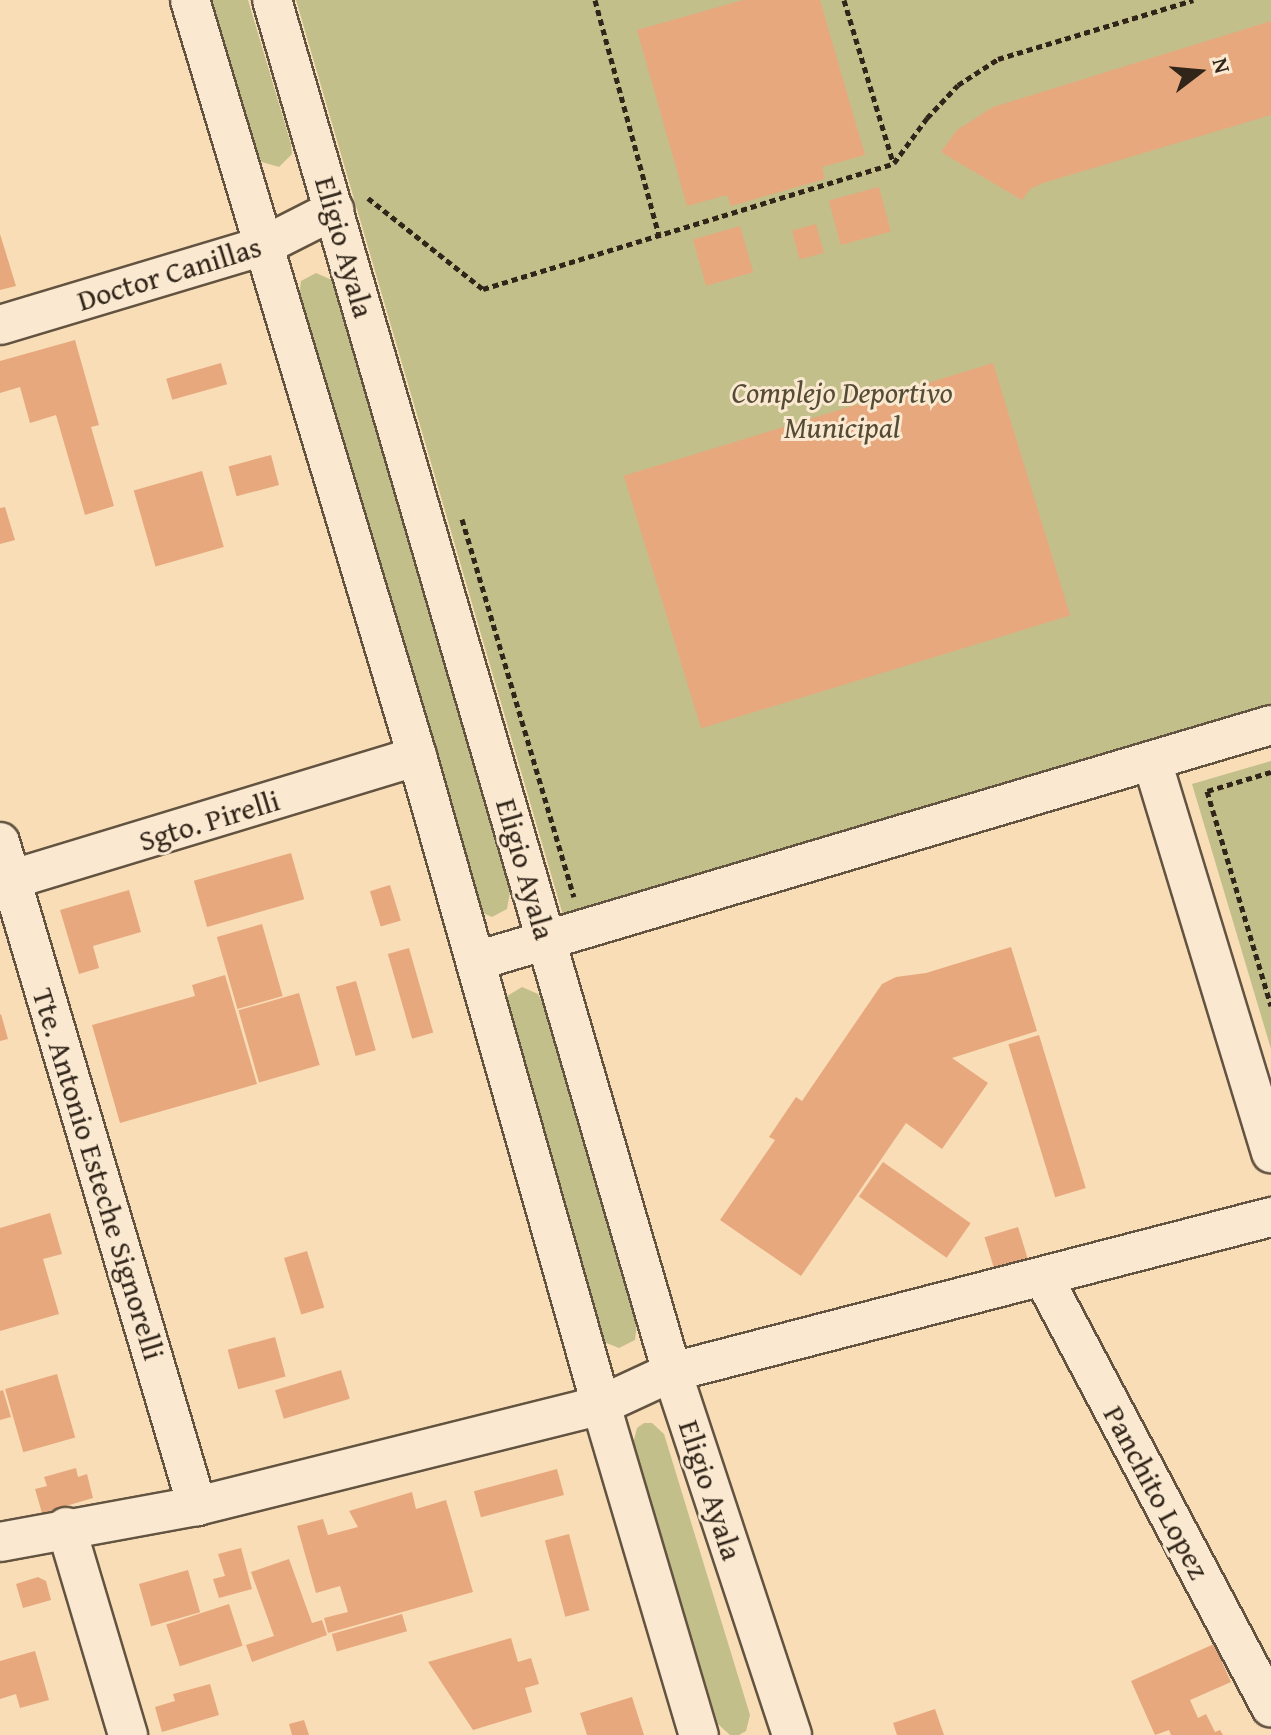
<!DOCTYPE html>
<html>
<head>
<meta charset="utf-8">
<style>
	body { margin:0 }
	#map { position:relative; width:1271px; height:1735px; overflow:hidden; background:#f8ddb6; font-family:"Gentium Book Plus",serif }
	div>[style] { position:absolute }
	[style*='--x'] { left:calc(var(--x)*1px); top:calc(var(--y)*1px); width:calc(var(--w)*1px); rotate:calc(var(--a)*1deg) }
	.green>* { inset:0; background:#c2bf8b }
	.building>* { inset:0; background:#e8a87e; transform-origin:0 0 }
	.path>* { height:5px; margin-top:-2.5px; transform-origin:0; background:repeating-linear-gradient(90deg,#31251a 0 6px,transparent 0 10px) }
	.roads { filter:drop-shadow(2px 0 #635341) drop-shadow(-2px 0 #635341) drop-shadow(0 2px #635341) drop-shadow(0 -2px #635341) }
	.minor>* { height:38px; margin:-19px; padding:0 19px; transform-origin:19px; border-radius:19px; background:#fae9d0 }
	span { translate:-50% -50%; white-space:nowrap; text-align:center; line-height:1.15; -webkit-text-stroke:6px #fae9d0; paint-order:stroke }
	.street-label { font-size:30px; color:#31251a }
	.park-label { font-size:30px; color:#554c36; font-style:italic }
	.north { position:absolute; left:1159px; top:32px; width:80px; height:80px; -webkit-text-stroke:6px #fae9d0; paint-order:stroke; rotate:74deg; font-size:22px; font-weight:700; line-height:32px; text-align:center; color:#31251a }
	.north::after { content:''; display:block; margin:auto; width:28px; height:36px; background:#31251a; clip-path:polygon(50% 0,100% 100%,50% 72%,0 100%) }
</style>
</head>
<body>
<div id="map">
	<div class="green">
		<i style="clip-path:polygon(211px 0,248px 0,291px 144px,292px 154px,279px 167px,262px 162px,257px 154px)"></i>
		<i style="clip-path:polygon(296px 0,1271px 0,1271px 708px,565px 922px)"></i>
		<i style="clip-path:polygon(316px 273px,332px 280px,336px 288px,510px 892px,507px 909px,492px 917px,476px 910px,299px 298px,301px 281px)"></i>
		<i style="clip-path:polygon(1271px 761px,1271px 1049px,1192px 784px)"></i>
		<i style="clip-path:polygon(522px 987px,538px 994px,542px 1002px,637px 1323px,635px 1340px,619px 1348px,604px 1342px,599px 1334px,504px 1004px,507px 996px)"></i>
		<i style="clip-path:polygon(644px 1423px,652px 1423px,664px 1434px,750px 1715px,746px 1731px,739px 1735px,730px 1735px,718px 1724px,633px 1444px,637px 1428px)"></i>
	</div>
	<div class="building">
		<i style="clip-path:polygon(743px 0,820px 0,865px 155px,822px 167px,825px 179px,731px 206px,727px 195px,687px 206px,637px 30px)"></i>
		<i style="clip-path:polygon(1271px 21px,1271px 115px,1043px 183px,1030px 189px,1022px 200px,941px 152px,957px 130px,993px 107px)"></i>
		<i style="left:879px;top:187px;width:46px;height:52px;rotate:75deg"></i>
		<i style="left:816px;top:224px;width:30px;height:25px;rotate:75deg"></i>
		<i style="left:740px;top:226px;width:48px;height:49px;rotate:74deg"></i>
		<i style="clip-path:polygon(0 234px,16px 286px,0 290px)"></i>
		<i style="clip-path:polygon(75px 340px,99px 425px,91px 427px,114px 506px,85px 515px,56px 415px,30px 423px,20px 387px,0 393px,0 361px)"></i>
		<i style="left:221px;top:363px;width:22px;height:57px;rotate:74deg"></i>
		<i style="left:993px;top:363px;width:264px;height:386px;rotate:73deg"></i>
		<i style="left:271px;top:455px;width:31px;height:44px;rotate:75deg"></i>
		<i style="left:202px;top:471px;width:79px;height:71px;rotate:74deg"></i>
		<i style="clip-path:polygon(5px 507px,15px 540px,0 544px,0 508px)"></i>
		<i style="left:291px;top:853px;width:48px;height:101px;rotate:74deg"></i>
		<i style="left:390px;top:885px;width:37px;height:21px;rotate:73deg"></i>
		<i style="clip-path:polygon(129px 890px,141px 932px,93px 946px,99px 968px,79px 974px,60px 910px)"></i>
		<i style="left:262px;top:924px;width:75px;height:47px;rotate:74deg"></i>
		<i style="clip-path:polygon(1011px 947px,1037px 1031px,952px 1058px,988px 1083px,942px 1149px,906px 1123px,801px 1276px,720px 1220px,775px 1140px,769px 1137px,796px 1097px,802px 1101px,882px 984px,896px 977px,926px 973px)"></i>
		<i style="left:409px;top:948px;width:88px;height:22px;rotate:74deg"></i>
		<i style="clip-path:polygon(225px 975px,257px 1084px,120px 1123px,92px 1025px,195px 996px,192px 985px)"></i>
		<i style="left:356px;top:981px;width:72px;height:21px;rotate:74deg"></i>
		<i style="left:299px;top:993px;width:75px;height:63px;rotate:74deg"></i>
		<i style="clip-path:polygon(1px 1014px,8px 1039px,0 1041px,0 1015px)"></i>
		<i style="left:1039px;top:1035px;width:160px;height:32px;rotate:73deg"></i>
		<i style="left:883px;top:1162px;width:107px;height:42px;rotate:35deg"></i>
		<i style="clip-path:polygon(50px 1213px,62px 1254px,43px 1259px,59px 1314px,0 1331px,0 1228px)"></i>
		<i style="left:1018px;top:1227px;width:34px;height:35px;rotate:73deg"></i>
		<i style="left:307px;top:1251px;width:59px;height:24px;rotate:73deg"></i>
		<i style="left:275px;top:1337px;width:41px;height:49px;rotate:75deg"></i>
		<i style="left:341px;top:1370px;width:30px;height:69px;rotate:73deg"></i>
		<i style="left:57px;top:1374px;width:66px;height:54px;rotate:74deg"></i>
		<i style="clip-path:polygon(3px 1390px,11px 1417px,0 1420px,0 1391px)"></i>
		<i style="clip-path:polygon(76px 1468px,78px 1477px,87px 1474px,93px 1498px,42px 1513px,35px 1489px,47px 1486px,44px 1477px)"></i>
		<i style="left:557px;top:1469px;width:27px;height:86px;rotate:75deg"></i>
		<i style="clip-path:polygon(412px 1492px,416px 1509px,446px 1500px,473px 1592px,328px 1633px,324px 1618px,348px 1612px,340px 1586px,316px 1593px,297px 1526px,323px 1519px,328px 1535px,358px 1527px,349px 1511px)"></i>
		<i style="left:569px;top:1534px;width:79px;height:25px;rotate:75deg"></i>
		<i style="clip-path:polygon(241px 1548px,252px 1589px,219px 1598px,213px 1579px,225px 1576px,218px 1554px)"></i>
		<i style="clip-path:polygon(289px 1559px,312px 1623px,322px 1620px,327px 1635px,252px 1662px,246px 1645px,274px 1636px,251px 1572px)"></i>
		<i style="left:188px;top:1570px;width:44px;height:51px;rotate:74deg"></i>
		<i style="clip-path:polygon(38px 1577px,46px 1581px,51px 1600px,23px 1608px,16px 1584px)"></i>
		<i style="left:229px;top:1604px;width:44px;height:66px;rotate:72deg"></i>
		<i style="left:402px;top:1614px;width:18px;height:73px;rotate:74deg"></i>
		<i style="clip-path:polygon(511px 1638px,518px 1662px,531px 1658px,539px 1684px,525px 1688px,532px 1712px,473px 1730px,428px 1662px)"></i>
		<i style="clip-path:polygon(1214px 1644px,1231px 1682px,1190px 1700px,1198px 1718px,1206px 1714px,1215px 1732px,1220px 1730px,1223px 1735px,1171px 1735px,1169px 1730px,1155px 1735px,1131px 1681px)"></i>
		<i style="clip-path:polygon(35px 1651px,49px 1700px,20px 1708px,16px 1694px,0 1699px,0 1661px)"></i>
		<i style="clip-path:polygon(210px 1684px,219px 1715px,162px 1732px,155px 1707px,175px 1701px,173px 1694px)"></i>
		<i style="clip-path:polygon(632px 1697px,644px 1735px,587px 1735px,580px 1713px)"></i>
		<i style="clip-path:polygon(935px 1709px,944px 1735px,897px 1735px,893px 1723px)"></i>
		<i style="clip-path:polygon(304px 1720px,309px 1735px,292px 1735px,289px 1724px)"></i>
	</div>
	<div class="path">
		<i style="--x:595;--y:0;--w:244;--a:74.8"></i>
		<i style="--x:844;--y:0;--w:169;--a:73.2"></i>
		<i style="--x:368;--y:198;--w:147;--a:38.4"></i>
		<i style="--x:483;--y:289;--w:430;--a:-17"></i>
		<i style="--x:894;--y:163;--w:56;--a:-53.7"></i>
		<i style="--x:927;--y:118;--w:45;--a:-46.8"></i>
		<i style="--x:958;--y:85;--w:48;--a:-33"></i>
		<i style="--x:998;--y:59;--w:204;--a:-16.8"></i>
		<i style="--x:462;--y:519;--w:394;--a:73.5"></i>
		<i style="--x:1271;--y:772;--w:67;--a:163.5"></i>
		<i style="--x:1207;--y:791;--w:224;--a:73.4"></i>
	</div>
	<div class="roads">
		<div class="minor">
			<i style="--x:190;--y:0;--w:789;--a:73.29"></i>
			<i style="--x:417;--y:756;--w:675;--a:74.17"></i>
			<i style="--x:601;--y:1405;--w:344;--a:73.5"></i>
			<i style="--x:272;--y:0;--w:1429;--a:73.75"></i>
			<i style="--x:672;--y:1372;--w:382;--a:71.7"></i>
			<i style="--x:0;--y:325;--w:275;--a:-16.7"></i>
			<i style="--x:263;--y:246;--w:80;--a:-26.9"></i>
			<i style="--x:1152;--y:761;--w:410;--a:73.1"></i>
			<i style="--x:0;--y:842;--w:693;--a:73.48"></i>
			<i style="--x:0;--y:883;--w:436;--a:-16.9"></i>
			<i style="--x:476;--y:961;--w:829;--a:-16.53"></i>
			<i style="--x:1043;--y:1277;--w:487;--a:62.1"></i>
			<i style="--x:66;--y:1527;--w:217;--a:73.4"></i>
			<i style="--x:0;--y:1542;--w:200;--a:-10.4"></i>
			<i style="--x:197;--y:1506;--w:416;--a:-14"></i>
			<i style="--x:601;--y:1405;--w:78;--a:-24.9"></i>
			<i style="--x:672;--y:1372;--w:619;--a:-14.51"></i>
		</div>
	</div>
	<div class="street-label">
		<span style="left:345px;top:247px;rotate:74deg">Eligio Ayala</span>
		<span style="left:169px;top:273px;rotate:-17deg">Doctor Canillas</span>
		<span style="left:209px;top:820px;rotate:-17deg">Sgto. Pirelli</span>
		<span style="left:526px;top:869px;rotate:74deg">Eligio Ayala</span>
		<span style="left:99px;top:1174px;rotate:73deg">Tte. Antonio Esteche Signorelli</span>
		<span style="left:711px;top:1490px;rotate:72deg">Eligio Ayala</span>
		<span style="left:1157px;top:1492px;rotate:62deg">Panchito Lopez</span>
	</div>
	<div class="park-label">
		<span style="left:842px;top:409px">Complejo Deportivo<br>Municipal</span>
	</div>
	<div class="north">N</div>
</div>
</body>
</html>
